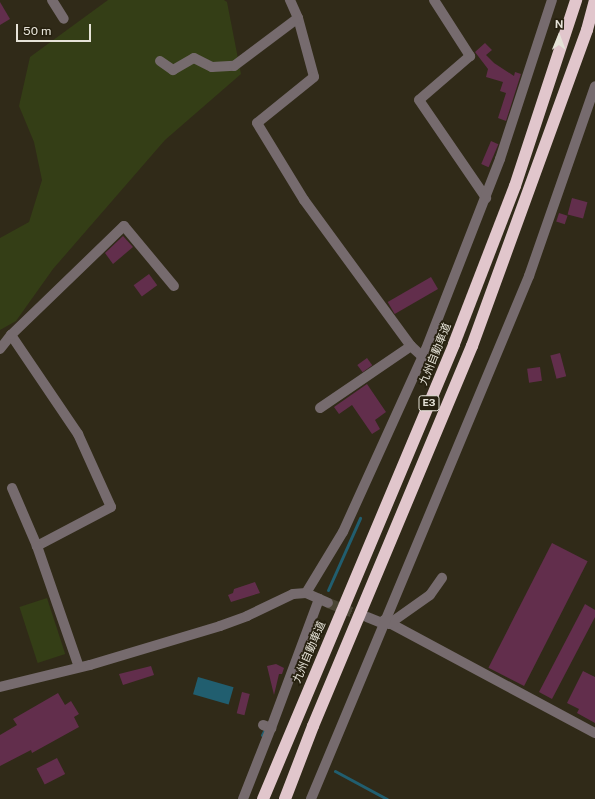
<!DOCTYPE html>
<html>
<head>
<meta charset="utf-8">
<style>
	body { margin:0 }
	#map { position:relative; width:595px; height:799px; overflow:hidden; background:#302a18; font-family:"Public Sans","Noto Sans JP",sans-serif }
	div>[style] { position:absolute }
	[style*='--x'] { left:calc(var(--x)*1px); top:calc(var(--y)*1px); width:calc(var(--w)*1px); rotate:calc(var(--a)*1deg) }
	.green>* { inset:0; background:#343e16; transform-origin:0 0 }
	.water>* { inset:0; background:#215e6f; transform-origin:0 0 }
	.stream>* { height:3px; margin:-1.5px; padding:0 1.5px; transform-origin:1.5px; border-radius:1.5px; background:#215e6f }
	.building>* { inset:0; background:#622e4c; transform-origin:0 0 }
	.minor-tunnel>* { height:10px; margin-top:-5px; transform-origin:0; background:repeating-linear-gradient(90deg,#4b4635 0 10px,transparent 0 15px) }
	.minor>* { height:10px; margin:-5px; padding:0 5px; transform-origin:5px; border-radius:5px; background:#766b6e }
	.highway>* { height:12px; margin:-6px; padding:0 6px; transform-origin:6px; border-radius:6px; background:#e1c6cc }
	span { translate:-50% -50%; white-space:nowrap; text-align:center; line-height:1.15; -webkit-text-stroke:3.5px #26200f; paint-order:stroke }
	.shield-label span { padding:1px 3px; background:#26200f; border:1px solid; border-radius:3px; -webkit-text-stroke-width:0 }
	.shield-label { font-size:10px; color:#e6e3d8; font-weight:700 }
	.street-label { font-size:11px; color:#e6e3d8 }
	.north { position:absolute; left:539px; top:16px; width:40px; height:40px; -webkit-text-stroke:3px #26200f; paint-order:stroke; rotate:1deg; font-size:11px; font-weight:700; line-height:16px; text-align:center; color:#e6e3d8 }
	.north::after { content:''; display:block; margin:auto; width:14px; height:18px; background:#e6e3d8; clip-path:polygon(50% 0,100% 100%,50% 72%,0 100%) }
	.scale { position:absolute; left:16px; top:24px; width:75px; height:18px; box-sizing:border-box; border:2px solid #e6e3d8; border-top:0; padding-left:5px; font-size:12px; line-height:14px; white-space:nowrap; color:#e6e3d8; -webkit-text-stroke:3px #26200f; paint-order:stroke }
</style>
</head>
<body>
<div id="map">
	<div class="green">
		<i style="clip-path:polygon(108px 0,224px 0,227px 2px,241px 74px,165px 140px,53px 269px,16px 321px,0 330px,0 238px,29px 222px,42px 180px,34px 142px,19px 106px,30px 57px)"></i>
		<i style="left:47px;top:598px;width:59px;height:29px;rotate:72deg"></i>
	</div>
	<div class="water">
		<i style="left:198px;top:677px;width:37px;height:18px;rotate:16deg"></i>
	</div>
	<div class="stream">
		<i style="--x:328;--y:590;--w:79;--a:-66"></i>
		<i style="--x:262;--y:735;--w:9;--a:-63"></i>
		<i style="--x:335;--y:771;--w:59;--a:28.3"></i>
	</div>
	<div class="building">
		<i style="clip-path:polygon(0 2px,10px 19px,0 25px)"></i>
		<i style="clip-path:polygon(485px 43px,492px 50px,486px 55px,494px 63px,514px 76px,515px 72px,521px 74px,506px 121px,498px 118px,506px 93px,500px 91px,503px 82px,486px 77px,488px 69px,475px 52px)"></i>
		<i style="left:491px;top:141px;width:8px;height:25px;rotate:23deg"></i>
		<i style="left:572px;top:198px;width:16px;height:17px;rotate:15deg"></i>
		<i style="left:559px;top:213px;width:9px;height:9px;rotate:18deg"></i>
		<i style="clip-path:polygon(123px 236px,133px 247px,113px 264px,105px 253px)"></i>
		<i style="left:149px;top:274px;width:14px;height:19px;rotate:54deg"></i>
		<i style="left:431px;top:277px;width:14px;height:50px;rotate:60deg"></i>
		<i style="left:560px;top:353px;width:24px;height:10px;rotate:75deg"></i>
		<i style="left:367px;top:358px;width:9px;height:12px;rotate:54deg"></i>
		<i style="left:540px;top:367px;width:14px;height:13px;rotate:82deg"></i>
		<i style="clip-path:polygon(367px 384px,386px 412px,375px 420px,380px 429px,372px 434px,352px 405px,339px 414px,334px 407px)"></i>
		<i style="left:552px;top:543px;width:40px;height:140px;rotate:27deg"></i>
		<i style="clip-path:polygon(255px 582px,260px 593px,231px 602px,228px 595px,233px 593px,234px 589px)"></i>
		<i style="clip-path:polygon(585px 604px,595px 610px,595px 617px,552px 699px,539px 692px)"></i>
		<i style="clip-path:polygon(276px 664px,284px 668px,282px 674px,279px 674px,274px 695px,267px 666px)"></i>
		<i style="clip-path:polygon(151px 666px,154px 675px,123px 685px,119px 674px)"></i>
		<i style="clip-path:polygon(583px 671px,595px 677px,595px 723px,577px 713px,579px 709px,567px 703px)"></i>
		<i style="left:242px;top:692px;width:8px;height:22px;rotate:14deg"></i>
		<i style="clip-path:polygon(58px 693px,65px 705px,71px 701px,79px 714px,74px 717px,79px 727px,32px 753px,31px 750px,0 766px,0 735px,17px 725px,13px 719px)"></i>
		<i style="left:57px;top:758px;width:18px;height:23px;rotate:63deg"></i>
	</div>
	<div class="minor-tunnel">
		<i style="--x:328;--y:603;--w:40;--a:21"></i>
	</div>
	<div class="minor">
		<i style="--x:52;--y:0;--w:22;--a:58"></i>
		<i style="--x:434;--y:0;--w:67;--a:57.3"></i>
		<i style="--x:470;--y:56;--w:67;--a:139.2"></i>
		<i style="--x:419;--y:100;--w:119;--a:55.6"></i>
		<i style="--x:298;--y:18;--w:61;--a:74.8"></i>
		<i style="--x:314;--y:77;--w:73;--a:141.1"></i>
		<i style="--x:257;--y:123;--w:90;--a:58.6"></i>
		<i style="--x:304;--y:200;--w:181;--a:53.8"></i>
		<i style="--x:411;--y:346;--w:16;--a:43"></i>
		<i style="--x:160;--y:61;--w:16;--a:35"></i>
		<i style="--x:173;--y:70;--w:24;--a:-30"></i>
		<i style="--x:194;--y:58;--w:20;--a:27"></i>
		<i style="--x:212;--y:67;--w:22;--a:-3"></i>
		<i style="--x:234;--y:66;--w:80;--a:-36.9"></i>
		<i style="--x:298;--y:18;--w:20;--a:-114"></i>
		<i style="--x:11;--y:335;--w:120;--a:55.9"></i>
		<i style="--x:78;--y:434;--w:80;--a:65.7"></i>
		<i style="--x:111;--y:507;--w:84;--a:152.2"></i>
		<i style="--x:0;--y:349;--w:18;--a:-52"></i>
		<i style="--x:11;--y:335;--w:157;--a:-44"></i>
		<i style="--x:124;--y:226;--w:78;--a:50.2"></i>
		<i style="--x:320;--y:408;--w:110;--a:-34.3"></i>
		<i style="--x:12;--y:488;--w:63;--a:66.7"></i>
		<i style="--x:37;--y:546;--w:128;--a:70.9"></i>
		<i style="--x:306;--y:593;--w:71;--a:-58.8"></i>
		<i style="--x:343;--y:532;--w:201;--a:-65.6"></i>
		<i style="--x:426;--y:349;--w:204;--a:-68.7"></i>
		<i style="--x:500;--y:159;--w:167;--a:-71.9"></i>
		<i style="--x:367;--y:617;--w:16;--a:22"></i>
		<i style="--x:384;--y:620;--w:239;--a:28.2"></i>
		<i style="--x:389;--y:624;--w:50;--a:-35.3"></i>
		<i style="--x:430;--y:595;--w:21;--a:-55"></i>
		<i style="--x:0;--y:687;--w:93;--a:-13.7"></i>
		<i style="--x:90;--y:665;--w:136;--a:-16.7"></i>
		<i style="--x:220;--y:626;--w:29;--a:-20"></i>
		<i style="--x:247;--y:616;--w:51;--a:-25.6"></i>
		<i style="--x:293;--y:594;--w:13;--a:-4"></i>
		<i style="--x:306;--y:593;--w:24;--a:24"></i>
		<i style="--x:263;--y:725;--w:9;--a:21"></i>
		<i style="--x:271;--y:728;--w:138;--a:-69.6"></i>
		<i style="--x:243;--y:799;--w:76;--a:-68.5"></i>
		<i style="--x:311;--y:799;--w:567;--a:-67.37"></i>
		<i style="--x:529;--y:276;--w:201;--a:-70.8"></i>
	</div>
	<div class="highway">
		<i style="--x:263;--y:799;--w:493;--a:-67.2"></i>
		<i style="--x:454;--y:344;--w:169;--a:-68.9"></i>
		<i style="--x:515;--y:186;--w:196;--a:-71.8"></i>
		<i style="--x:285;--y:799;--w:78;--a:-69"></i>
		<i style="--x:313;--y:726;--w:412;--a:-67.3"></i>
		<i style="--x:472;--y:346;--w:336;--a:-70"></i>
		<i style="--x:587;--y:30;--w:30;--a:-75"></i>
	</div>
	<div class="shield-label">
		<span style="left:429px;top:403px">E3</span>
	</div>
	<div class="street-label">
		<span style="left:435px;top:354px;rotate:-68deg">九州自動車道</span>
		<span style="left:309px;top:652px;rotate:-67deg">九州自動車道</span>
	</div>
	<div class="north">N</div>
	<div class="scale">50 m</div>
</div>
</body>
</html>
